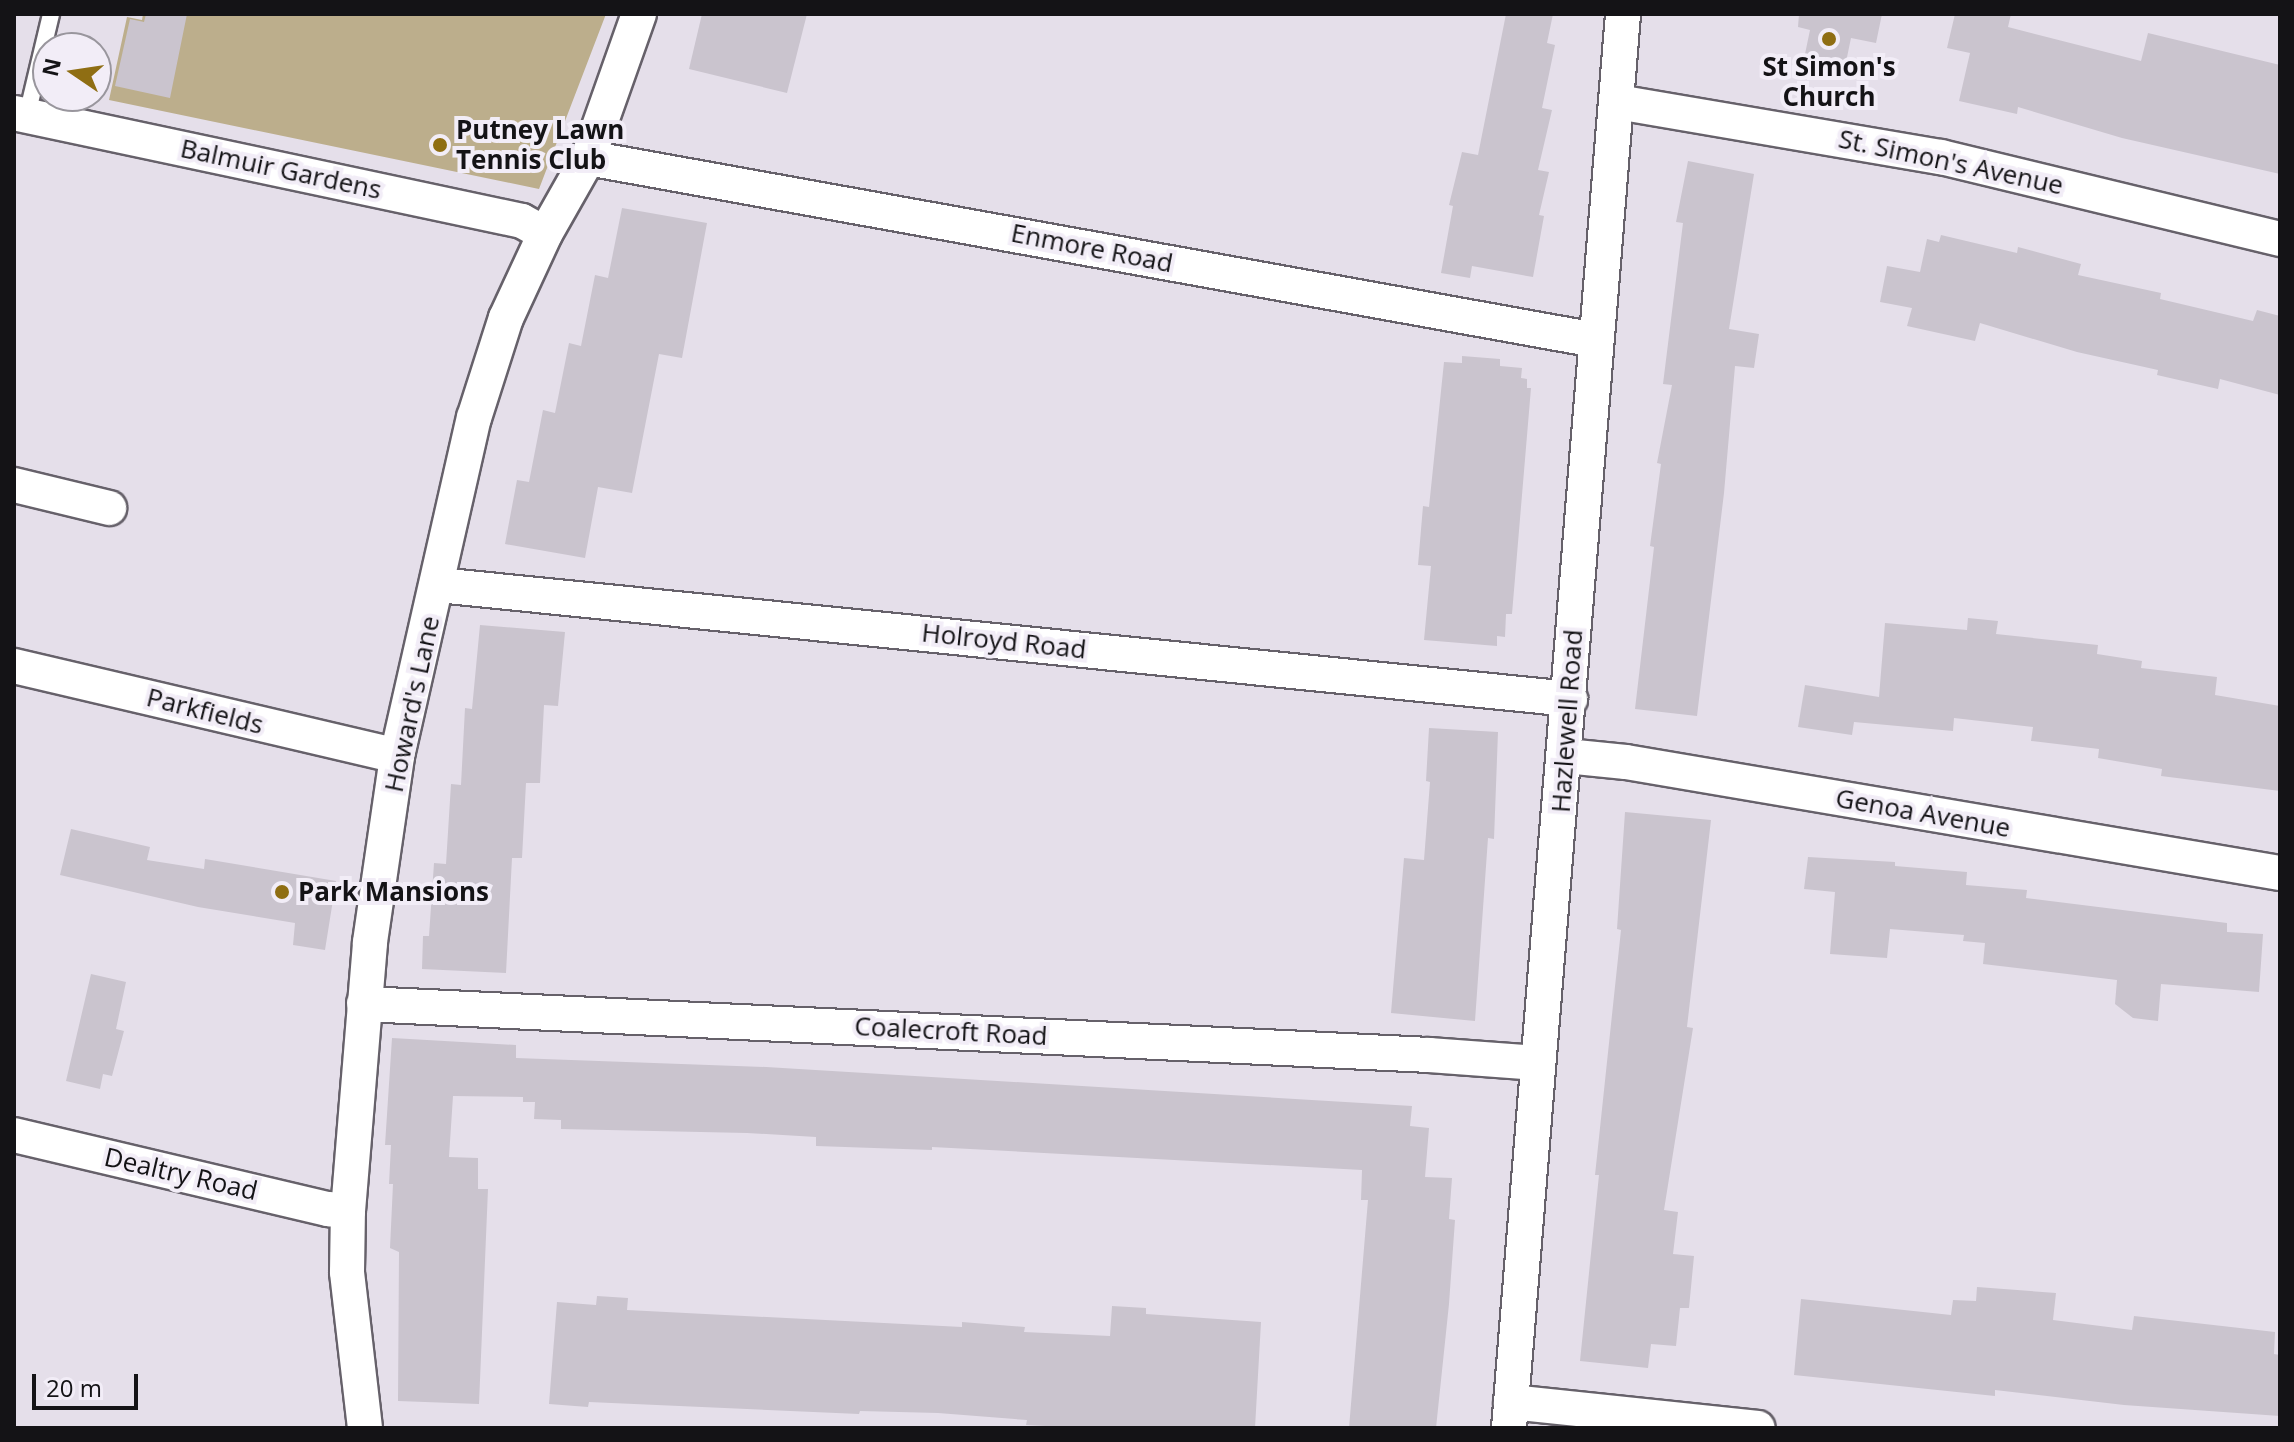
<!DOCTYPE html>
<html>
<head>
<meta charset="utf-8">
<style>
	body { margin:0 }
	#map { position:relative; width:2294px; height:1442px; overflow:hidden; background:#e5dfea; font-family:"Open Sans",sans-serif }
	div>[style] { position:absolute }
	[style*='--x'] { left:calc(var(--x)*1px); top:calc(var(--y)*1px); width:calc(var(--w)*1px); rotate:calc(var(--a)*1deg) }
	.green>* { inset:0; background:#bcae8c }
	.building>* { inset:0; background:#cac4ce }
	.roads { filter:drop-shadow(2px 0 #66616a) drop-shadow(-2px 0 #66616a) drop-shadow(0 2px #66616a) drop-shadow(0 -2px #66616a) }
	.service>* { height:16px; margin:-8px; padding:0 8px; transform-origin:8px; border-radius:8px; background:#fff }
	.minor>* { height:34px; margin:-17px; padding:0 17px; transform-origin:17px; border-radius:17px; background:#fff }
	.dots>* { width:22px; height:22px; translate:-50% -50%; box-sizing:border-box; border:4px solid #f2edf7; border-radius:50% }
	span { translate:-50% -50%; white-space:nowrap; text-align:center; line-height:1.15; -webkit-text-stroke:8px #f2edf7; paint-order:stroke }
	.poi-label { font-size:26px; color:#141316; font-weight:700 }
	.left { translate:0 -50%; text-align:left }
	.street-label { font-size:26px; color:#141316 }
	.frame { position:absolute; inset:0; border:16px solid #141316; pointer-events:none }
	.north { position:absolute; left:32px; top:32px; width:80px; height:80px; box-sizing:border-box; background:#f2edf7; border:2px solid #99969d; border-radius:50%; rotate:283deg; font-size:22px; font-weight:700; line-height:32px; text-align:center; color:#141316 }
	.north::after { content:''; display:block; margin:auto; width:28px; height:36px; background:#8f6e13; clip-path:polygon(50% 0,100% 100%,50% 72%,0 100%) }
	.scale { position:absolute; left:32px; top:1374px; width:106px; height:36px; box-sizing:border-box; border:4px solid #141316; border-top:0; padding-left:10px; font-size:24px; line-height:28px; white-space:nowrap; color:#141316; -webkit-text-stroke:6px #f2edf7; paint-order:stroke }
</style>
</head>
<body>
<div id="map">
	<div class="green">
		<i style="clip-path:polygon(143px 14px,606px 14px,539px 189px,109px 100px,127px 17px,142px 20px)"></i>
	</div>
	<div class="building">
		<i style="clip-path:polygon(146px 14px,187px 14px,170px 98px,115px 86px,130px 19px,144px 22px)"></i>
		<i style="clip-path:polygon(702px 14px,807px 14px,787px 93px,689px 69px)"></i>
		<i style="clip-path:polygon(1506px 14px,1553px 14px,1547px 43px,1555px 45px,1542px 108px,1552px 110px,1538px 170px,1549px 172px,1539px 215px,1544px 216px,1533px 277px,1472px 266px,1470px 278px,1441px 273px,1453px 206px,1449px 205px,1462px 152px,1478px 155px)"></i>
		<i style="clip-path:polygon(1799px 14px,1882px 14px,1876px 43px,1851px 38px,1846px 62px,1805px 54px,1810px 30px,1798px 27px)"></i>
		<i style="clip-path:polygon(1955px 14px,2011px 14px,2008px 27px,2141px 61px,2148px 33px,2280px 65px,2280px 174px,2122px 138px,2018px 107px,2017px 114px,1959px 101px,1970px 53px,1947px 48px)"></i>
		<i style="clip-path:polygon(1688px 161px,1754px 174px,1729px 329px,1759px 334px,1754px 368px,1735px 366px,1724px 493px,1697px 716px,1635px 709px,1654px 547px,1650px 546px,1661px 464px,1657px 463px,1672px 385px,1663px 384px,1683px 223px,1676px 222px)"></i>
		<i style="clip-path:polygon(622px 208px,707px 223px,682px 358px,659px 354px,632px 493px,598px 487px,585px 558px,505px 544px,517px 480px,529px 482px,543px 410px,555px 413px,569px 343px,581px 346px,595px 275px,608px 278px)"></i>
		<i style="clip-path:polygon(1941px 235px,2017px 253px,2018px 247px,2081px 264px,2078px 275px,2161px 293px,2160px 299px,2253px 321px,2257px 310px,2280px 316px,2280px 395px,2220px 379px,2218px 389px,2157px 375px,2158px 370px,2077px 352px,1980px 323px,1975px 341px,1907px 326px,1912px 308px,1880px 302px,1887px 266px,1920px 272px,1927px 239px,1939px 242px)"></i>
		<i style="clip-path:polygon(1462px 356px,1500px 359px,1500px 366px,1522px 368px,1521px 378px,1527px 379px,1527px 388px,1531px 388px,1512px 614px,1506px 614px,1505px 637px,1497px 636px,1497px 646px,1424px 640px,1431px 566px,1418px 565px,1423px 506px,1429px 507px,1444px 362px,1462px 363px)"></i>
		<i style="clip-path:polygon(1968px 618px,1998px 621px,1996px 634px,2098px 645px,2097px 654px,2142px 661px,2141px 668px,2217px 677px,2215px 695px,2280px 706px,2280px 791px,2161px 776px,2162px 769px,2098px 758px,2099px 749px,2031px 741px,2033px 727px,1954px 718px,1953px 731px,1854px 722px,1852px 735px,1798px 727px,1805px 685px,1879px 697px,1885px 623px,1967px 630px)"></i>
		<i style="clip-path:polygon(480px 625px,565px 632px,558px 706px,544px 705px,540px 783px,526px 783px,522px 858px,512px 858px,506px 973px,422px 969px,423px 936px,429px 936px,434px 863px,446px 864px,451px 784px,461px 785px,465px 708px,472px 709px)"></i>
		<i style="clip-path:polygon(1429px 728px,1498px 732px,1494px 839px,1488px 838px,1475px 1021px,1391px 1013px,1404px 858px,1424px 860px,1430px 782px,1426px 781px)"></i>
		<i style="clip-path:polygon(1625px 812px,1711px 820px,1687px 1027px,1693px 1028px,1664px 1210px,1678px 1212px,1673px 1254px,1694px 1256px,1689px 1308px,1680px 1308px,1676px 1346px,1651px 1344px,1648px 1368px,1580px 1361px,1599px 1175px,1595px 1175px,1621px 930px,1617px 929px)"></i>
		<i style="clip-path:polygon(71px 829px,150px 847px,147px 860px,204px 869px,205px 859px,336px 881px,325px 950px,293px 945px,295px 923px,198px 907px,60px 875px)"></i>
		<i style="clip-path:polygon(1808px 857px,1895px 862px,1895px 866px,1967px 872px,1966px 885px,2027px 890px,2026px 898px,2227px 923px,2227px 932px,2263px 934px,2259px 992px,2161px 984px,2158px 1021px,2133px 1018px,2115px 1004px,2117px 980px,1983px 964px,1985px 943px,1963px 941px,1964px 935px,1890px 929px,1887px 958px,1830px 954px,1835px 892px,1804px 889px)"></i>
		<i style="clip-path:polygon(91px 974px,126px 982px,116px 1029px,124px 1031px,112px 1076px,103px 1074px,100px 1089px,66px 1081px)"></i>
		<i style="clip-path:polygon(392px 1038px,516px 1045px,516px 1058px,766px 1067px,1412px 1106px,1410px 1126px,1429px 1128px,1425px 1177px,1452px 1178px,1449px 1219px,1455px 1220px,1449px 1304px,1436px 1428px,1349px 1428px,1368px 1200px,1361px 1200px,1362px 1170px,932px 1147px,932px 1150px,816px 1146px,816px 1137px,747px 1133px,561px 1129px,561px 1120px,534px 1119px,535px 1102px,523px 1102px,523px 1097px,453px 1096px,449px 1157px,478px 1158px,478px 1189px,488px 1189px,479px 1404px,398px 1401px,399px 1252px,390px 1248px,393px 1184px,389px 1184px,391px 1145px,385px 1145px)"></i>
		<i style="clip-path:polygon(1977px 1287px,2056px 1293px,2053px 1320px,2132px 1330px,2134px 1316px,2275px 1332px,2274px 1354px,2280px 1355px,2280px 1416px,2124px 1405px,1995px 1390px,1995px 1396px,1794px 1375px,1801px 1299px,1951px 1315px,1953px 1300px,1976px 1301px)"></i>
		<i style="clip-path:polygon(597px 1296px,628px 1298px,627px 1310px,962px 1327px,962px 1322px,1025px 1327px,1024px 1332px,1110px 1336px,1112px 1306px,1146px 1308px,1146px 1314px,1261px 1322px,1255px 1428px,1084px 1428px,1026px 1425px,1027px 1420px,938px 1413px,860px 1411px,859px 1414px,589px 1402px,588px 1407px,549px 1404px,557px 1302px,596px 1305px)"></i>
	</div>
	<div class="roads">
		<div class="service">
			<i style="--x:27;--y:115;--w:104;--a:-76.6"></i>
		</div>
		<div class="minor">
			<i style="--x:1618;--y:102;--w:328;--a:9.7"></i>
			<i style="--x:1941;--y:157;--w:349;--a:13.6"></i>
			<i style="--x:14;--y:113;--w:519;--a:12"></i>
			<i style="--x:522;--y:221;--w:26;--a:29"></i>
			<i style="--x:588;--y:158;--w:1023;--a:10.24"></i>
			<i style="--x:14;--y:485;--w:98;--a:13.6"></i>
			<i style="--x:438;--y:585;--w:1138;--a:5.75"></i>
			<i style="--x:14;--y:666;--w:393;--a:13.2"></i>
			<i style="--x:1566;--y:756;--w:60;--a:5.7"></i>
			<i style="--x:1626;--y:762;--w:663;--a:9.63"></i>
			<i style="--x:364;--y:1004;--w:1066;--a:2.74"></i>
			<i style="--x:1429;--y:1055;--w:109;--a:4.2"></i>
			<i style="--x:14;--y:1135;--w:323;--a:13.3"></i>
			<i style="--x:328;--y:1209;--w:20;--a:6"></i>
			<i style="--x:1511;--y:1402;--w:248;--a:6"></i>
			<i style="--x:365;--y:1428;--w:157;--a:-96.6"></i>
			<i style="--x:347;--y:1272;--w:61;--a:-89.1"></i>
			<i style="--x:348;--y:1211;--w:270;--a:-85.3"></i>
			<i style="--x:370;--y:942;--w:188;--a:-81.7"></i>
			<i style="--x:397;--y:756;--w:347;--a:-77.2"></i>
			<i style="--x:474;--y:418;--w:105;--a:-72.3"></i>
			<i style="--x:506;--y:318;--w:93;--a:-65.1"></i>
			<i style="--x:545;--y:234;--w:87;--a:-60.5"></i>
			<i style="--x:588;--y:158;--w:153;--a:-70.5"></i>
			<i style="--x:1509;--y:1428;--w:1419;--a:-85.39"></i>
		</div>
	</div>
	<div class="dots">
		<i style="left:1829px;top:39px;background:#8f6e13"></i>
		<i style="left:440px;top:145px;background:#8f6e13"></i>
		<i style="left:282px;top:892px;background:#8f6e13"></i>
	</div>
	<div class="poi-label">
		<span style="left:1829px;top:82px">St Simon's<br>Church</span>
		<span class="left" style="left:456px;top:145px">Putney Lawn<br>Tennis Club</span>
		<span class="left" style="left:298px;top:892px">Park Mansions</span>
	</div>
	<div class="street-label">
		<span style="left:1951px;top:162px;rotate:12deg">St. Simon's Avenue</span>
		<span style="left:281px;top:169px;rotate:12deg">Balmuir Gardens</span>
		<span style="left:1092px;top:248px;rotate:11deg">Enmore Road</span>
		<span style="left:1004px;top:641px;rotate:6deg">Holroyd Road</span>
		<span style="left:412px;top:704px;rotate:-78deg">Howard's Lane</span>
		<span style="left:205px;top:711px;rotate:14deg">Parkfields</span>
		<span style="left:1567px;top:721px;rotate:-86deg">Hazlewell Road</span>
		<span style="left:1923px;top:813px;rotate:10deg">Genoa Avenue</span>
		<span style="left:951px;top:1031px;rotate:3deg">Coalecroft Road</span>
		<span style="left:181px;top:1174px;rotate:13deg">Dealtry Road</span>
	</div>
	<div class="frame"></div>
	<div class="north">N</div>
	<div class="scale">20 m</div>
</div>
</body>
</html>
